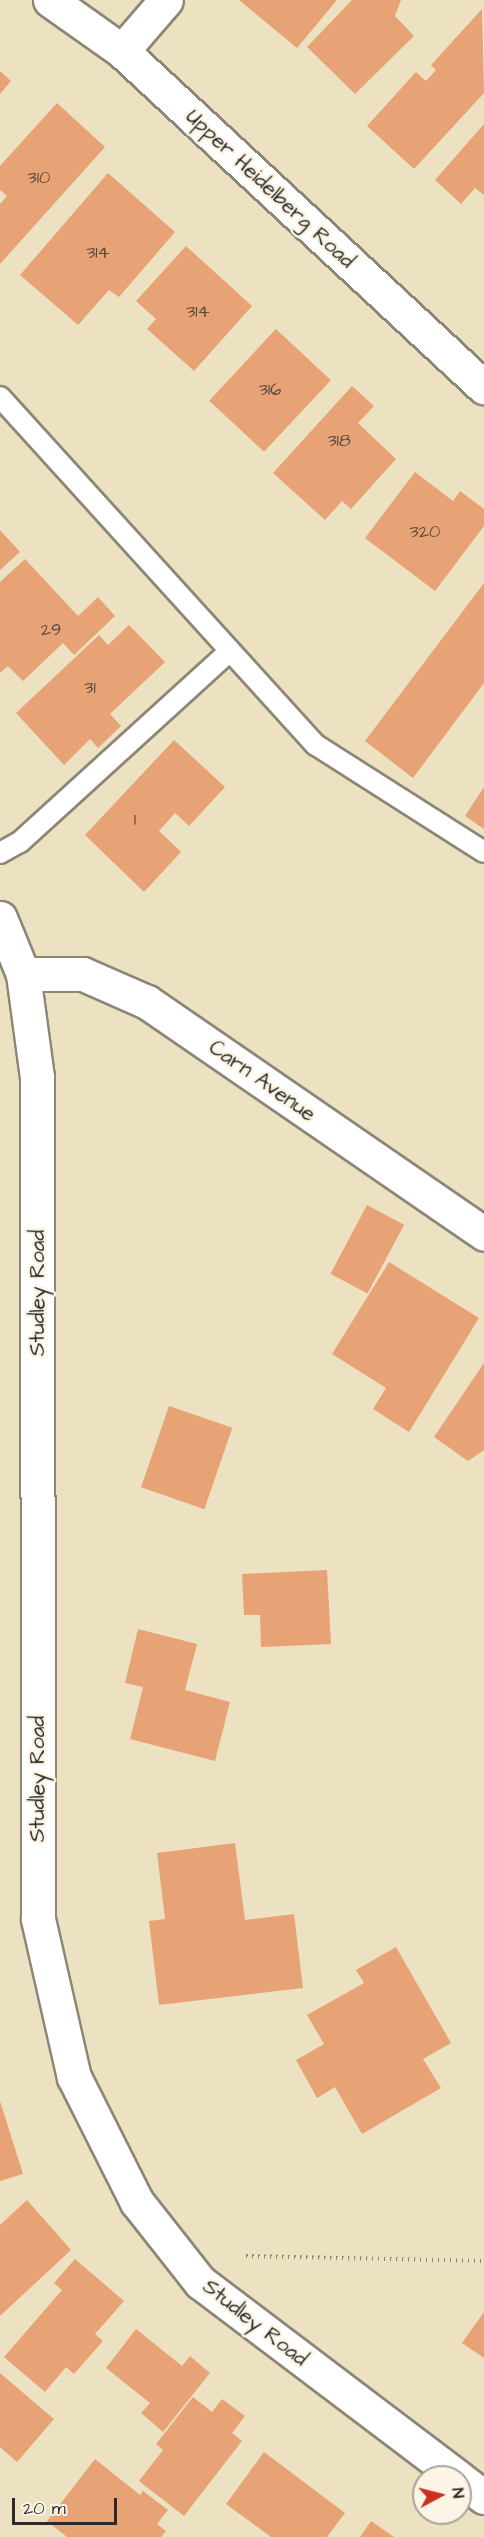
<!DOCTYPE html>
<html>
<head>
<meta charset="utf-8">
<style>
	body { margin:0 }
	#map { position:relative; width:484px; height:2537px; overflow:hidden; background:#ece2c1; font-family:"Architects Daughter",sans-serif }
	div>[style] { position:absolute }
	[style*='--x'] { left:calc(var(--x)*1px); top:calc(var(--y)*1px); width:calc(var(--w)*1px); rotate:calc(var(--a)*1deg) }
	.building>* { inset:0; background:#e7a275; transform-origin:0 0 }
	.path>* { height:4px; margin-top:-2px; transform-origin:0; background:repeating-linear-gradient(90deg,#8c8676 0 1.5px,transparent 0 6px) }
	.roads { filter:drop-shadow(2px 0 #8c8676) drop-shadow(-2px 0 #8c8676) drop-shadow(0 2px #8c8676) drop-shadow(0 -2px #8c8676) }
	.lane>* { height:20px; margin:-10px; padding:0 10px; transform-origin:10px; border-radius:10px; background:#fff }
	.street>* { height:33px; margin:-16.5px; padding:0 16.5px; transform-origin:16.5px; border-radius:16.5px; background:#fff }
	.secondary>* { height:33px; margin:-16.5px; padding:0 16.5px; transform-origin:16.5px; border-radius:16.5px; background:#fff }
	span { translate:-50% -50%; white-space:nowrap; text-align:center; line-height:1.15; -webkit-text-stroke:5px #fcf5e5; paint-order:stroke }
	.number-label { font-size:18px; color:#5a493e }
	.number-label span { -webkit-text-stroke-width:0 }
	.street-label { font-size:21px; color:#2b2b2b }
	.north { position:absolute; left:412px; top:2465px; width:60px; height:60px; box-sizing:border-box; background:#fcf5e5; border:2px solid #a8a49b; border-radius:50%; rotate:83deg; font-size:16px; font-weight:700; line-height:24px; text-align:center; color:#2b2b2b }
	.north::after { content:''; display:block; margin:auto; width:21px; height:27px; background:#c8321e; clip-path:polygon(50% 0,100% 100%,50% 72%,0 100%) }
	.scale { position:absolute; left:12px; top:2498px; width:105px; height:27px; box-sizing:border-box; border:3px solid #2b2b2b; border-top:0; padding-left:8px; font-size:18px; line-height:21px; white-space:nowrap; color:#2b2b2b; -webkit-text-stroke:4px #fcf5e5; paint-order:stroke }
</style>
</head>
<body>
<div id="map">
	<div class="building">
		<i style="clip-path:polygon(239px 0,337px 0,297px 48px)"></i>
		<i style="clip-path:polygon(352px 0,401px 0,395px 16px,414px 36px,355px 94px,307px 47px)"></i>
		<i style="clip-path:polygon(482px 9px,484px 93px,414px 169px,367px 126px,416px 72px,426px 81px,436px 70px,431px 65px)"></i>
		<i style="clip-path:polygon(0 71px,11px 81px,0 94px)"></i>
		<i style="clip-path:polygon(57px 103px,105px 147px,0 264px,0 204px,7px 196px,0 190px,0 166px)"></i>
		<i style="clip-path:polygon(484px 124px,484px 195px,475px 188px,461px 204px,435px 180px)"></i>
		<i style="clip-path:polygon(108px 173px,175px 232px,119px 297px,109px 290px,78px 325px,20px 275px)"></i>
		<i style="clip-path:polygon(186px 246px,252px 306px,194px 371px,147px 329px,156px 319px,136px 301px)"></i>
		<i style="left:276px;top:329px;width:75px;height:98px;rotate:43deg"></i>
		<i style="clip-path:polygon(352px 386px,374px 406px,358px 423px,396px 459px,351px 509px,342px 501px,325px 520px,273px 473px)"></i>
		<i style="clip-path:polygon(415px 472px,453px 501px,460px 491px,484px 509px,484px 526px,435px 591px,365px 538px)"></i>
		<i style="clip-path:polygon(0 530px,20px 552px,0 570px)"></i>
		<i style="clip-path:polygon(25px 559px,78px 616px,98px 597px,115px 616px,74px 655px,63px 643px,23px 681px,8px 666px,0 673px,0 582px)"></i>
		<i style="clip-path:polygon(484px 583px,484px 683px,413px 778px,365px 741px)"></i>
		<i style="clip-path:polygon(129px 625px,165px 662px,110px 714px,121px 726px,98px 748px,90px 739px,64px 765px,16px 713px,99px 635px,108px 645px)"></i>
		<i style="clip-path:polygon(174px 740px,225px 787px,189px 826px,175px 813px,159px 831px,181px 852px,144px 892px,85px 835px)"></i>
		<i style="clip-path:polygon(484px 787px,484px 829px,465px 816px)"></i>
		<i style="left:367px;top:1205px;width:42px;height:78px;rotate:28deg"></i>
		<i style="clip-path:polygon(389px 1262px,479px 1318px,409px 1432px,373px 1409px,386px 1388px,332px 1354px)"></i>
		<i style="clip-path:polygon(484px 1363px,484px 1450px,468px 1461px,434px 1437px)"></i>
		<i style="left:169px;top:1406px;width:67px;height:86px;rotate:19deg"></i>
		<i style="clip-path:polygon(327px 1570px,331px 1644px,261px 1647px,260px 1615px,244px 1615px,242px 1574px)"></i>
		<i style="clip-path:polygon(138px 1629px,197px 1644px,185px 1690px,230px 1702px,215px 1761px,130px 1739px,143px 1687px,125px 1683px)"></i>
		<i style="clip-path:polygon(235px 1843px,245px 1920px,294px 1914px,303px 1988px,159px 2005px,149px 1921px,165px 1919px,157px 1853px)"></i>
		<i style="clip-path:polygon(396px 1947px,451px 2043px,423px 2059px,441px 2088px,362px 2134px,335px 2087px,317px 2098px,296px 2060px,324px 2044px,307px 2015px,364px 1983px,356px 1970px)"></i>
		<i style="clip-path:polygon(0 2101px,23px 2174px,0 2181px)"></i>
		<i style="clip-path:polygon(27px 2200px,71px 2250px,0 2316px,0 2225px)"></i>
		<i style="clip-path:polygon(75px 2259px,124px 2301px,95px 2334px,103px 2341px,74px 2374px,66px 2367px,45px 2392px,4px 2357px,62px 2290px,54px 2283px)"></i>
		<i style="clip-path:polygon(484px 2312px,484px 2358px,462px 2343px)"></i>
		<i style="clip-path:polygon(136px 2329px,182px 2366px,190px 2356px,210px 2373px,163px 2432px,141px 2413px,150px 2403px,106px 2368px)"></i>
		<i style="clip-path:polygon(0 2373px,54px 2419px,17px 2462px,0 2447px)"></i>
		<i style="clip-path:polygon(193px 2397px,212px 2412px,222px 2399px,245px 2416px,232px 2433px,242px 2441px,184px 2516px,139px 2481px,163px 2450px,156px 2444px)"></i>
		<i style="clip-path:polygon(264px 2452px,345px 2513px,327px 2537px,271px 2537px,226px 2504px)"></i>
		<i style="clip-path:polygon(95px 2459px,140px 2495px,143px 2491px,168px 2510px,157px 2524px,166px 2531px,161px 2537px,67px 2537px,47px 2521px)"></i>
		<i style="clip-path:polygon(371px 2521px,394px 2537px,360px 2537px)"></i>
	</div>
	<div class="path">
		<i style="--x:246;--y:2256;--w:238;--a:1.2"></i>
	</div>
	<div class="roads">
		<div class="lane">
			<i style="--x:0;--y:397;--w:470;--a:47.8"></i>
			<i style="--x:316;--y:745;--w:199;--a:32.5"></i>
			<i style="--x:0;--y:853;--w:23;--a:-29"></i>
			<i style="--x:20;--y:842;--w:282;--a:-42.3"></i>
		</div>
		<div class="street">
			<i style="--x:122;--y:51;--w:67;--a:-49.2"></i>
			<i style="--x:23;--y:974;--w:60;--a:0"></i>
			<i style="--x:83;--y:974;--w:70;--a:23.6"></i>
			<i style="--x:147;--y:1002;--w:409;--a:34.5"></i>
		</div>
		<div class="secondary">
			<i style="--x:50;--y:0;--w:88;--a:35.3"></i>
			<i style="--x:122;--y:51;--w:494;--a:42.9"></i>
			<i style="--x:0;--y:918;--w:61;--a:67.7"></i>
			<i style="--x:23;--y:974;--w:104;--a:82.3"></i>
			<i style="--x:37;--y:1077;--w:842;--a:89.93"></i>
			<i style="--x:38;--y:1919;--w:162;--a:77.2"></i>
			<i style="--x:74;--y:2077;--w:140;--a:63.3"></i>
			<i style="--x:137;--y:2202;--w:102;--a:51.8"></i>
			<i style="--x:200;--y:2282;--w:323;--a:37.1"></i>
			<i style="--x:460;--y:2479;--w:30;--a:37"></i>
		</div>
	</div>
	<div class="number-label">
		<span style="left:39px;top:178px">310</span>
		<span style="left:98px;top:253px">314</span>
		<span style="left:198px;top:312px">314</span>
		<span style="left:270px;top:390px">316</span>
		<span style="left:339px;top:441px">318</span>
		<span style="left:425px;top:532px">320</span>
		<span style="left:51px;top:630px">29</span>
		<span style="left:90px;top:688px">31</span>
		<span style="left:135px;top:820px">1</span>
	</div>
	<div class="street-label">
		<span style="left:270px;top:189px;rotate:43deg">Upper Heidelberg Road</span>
		<span style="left:262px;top:1081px;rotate:35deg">Carn Avenue</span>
		<span style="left:38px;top:1293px;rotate:-90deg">Studley Road</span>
		<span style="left:38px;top:1779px;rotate:-90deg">Studley Road</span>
		<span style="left:255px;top:2323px;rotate:38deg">Studley Road</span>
	</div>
	<div class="north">N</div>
	<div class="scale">20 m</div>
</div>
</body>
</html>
